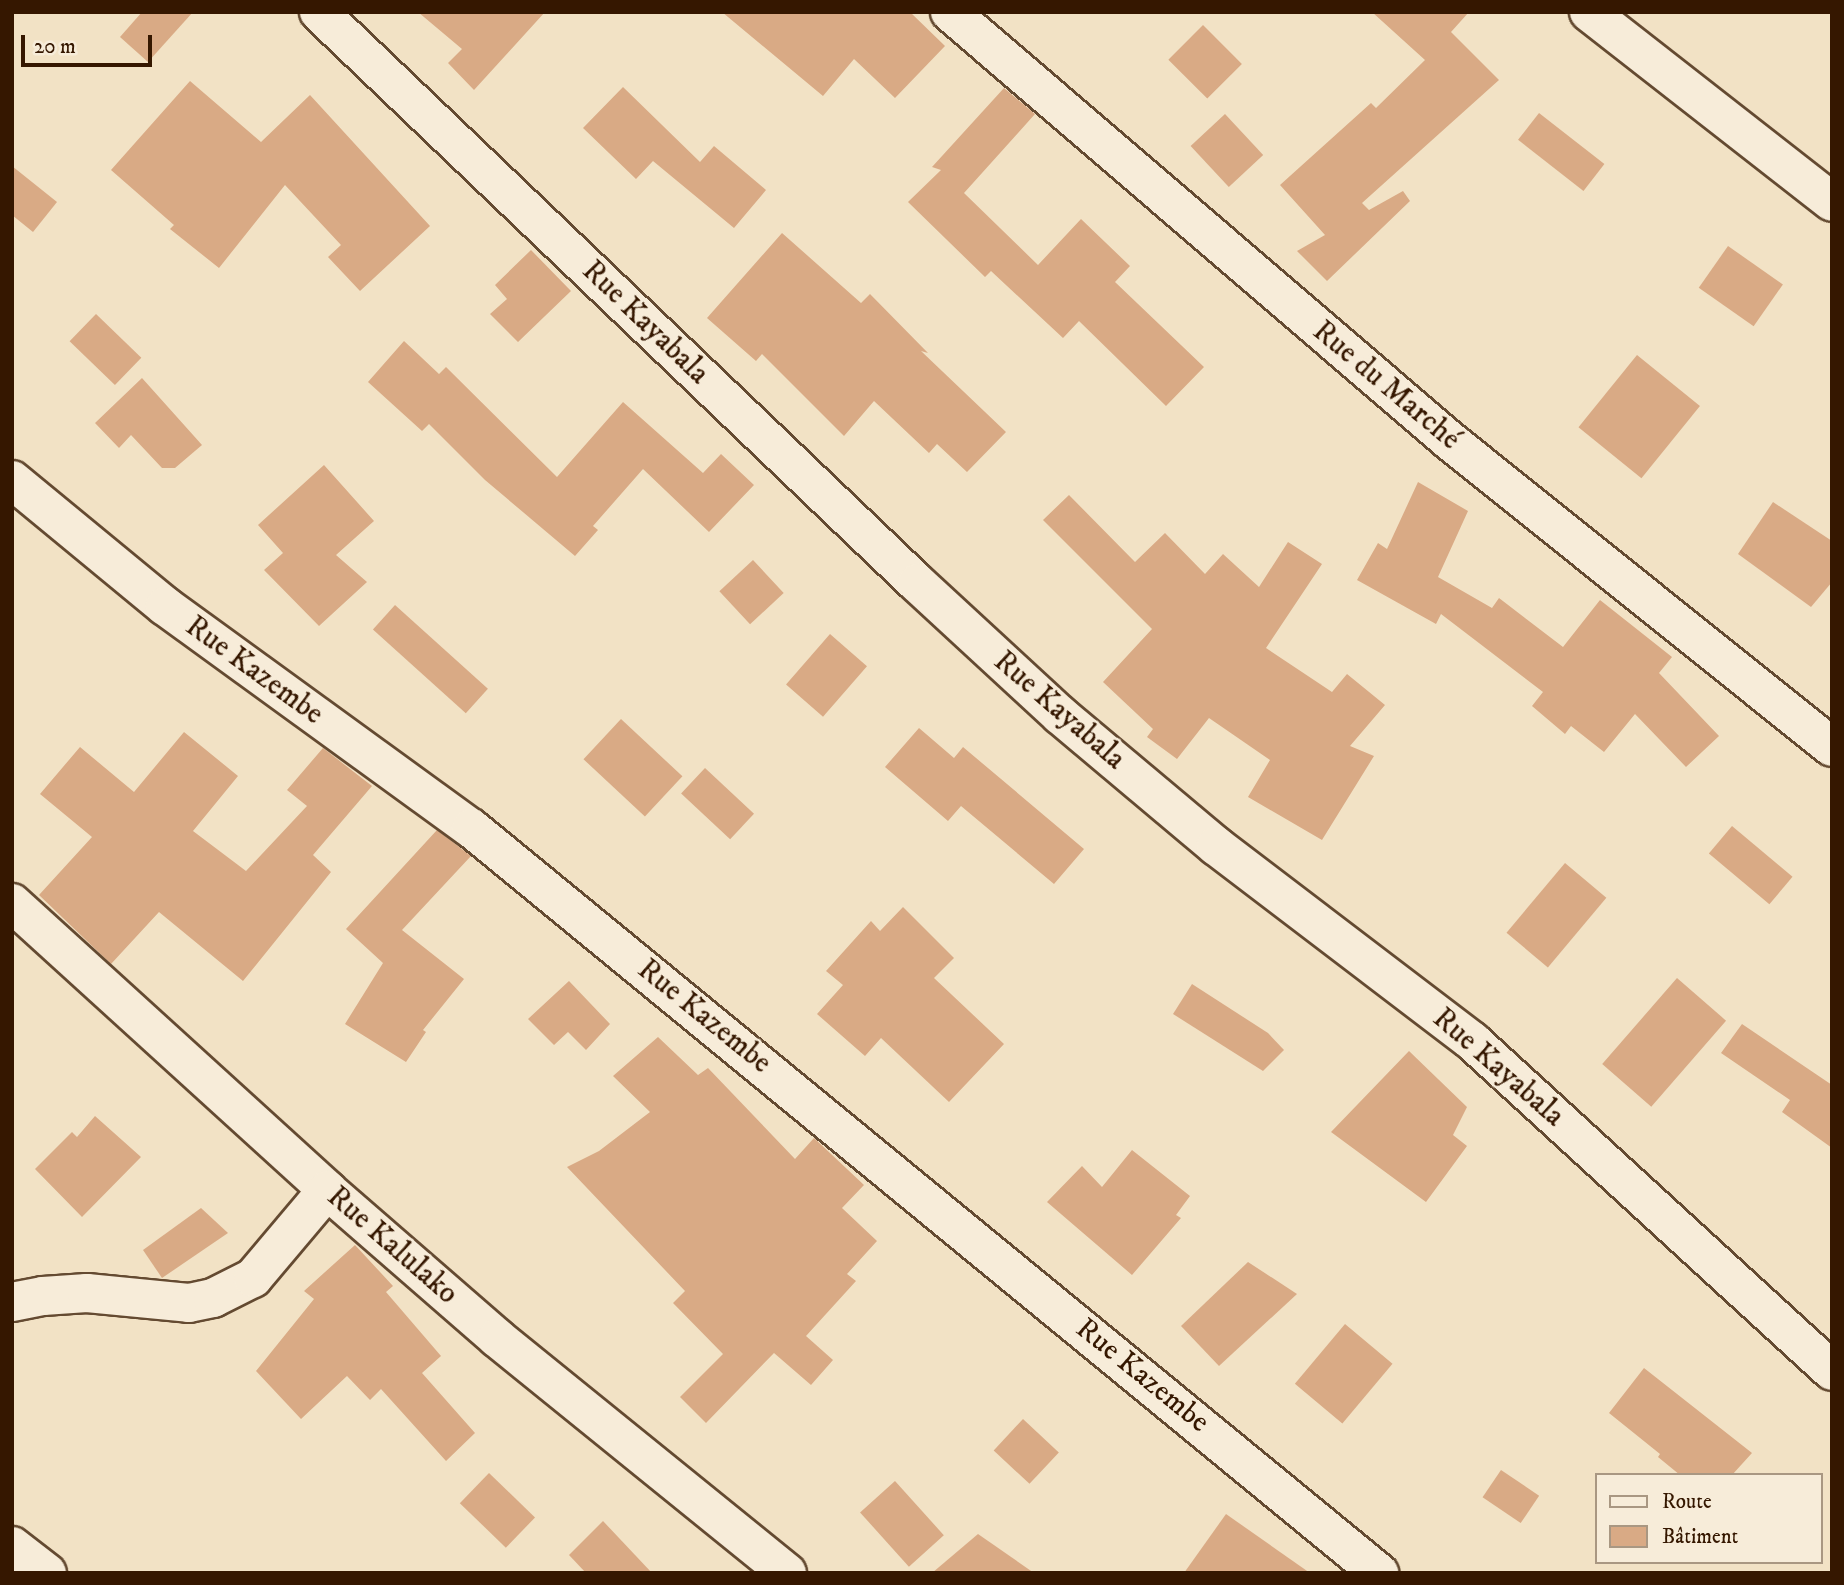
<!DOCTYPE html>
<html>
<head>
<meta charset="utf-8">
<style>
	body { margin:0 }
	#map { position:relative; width:1844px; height:1585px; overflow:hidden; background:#f2e2c5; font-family:"IM FELL DW Pica",serif }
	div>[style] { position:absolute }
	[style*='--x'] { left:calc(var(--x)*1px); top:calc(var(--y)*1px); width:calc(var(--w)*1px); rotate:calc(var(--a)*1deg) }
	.building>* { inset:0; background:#d9aa85; transform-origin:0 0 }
	.roads { filter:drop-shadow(2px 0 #644a31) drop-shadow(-2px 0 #644a31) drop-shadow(0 2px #644a31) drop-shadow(0 -2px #644a31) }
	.minor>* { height:38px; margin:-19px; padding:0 19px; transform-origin:19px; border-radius:19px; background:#f7ecd9 }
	span { translate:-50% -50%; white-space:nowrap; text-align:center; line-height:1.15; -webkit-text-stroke:5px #f7ecd9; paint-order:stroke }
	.street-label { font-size:30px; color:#351700 }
	.frame { position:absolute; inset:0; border:14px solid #351700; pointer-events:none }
	.legend { position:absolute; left:1595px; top:1473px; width:228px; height:91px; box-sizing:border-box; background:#f7ecd9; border:2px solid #a99782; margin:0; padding:9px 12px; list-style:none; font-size:21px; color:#351700 }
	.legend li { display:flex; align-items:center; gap:14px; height:35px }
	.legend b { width:35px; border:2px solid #a99782 }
	.scale { position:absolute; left:21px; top:35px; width:131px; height:32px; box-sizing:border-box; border:4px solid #351700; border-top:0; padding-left:9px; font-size:21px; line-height:24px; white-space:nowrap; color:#351700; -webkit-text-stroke:5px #f7ecd9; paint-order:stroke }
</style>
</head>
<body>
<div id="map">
	<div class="building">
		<i style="clip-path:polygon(142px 12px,193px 12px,148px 62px,120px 37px)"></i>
		<i style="clip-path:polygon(418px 12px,545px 12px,474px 90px,448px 63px,462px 49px)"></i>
		<i style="clip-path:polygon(722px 12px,910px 12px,945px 46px,895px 98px,854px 59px,823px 96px)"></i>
		<i style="clip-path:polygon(1372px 12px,1469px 12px,1451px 32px,1499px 80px,1362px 203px,1369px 210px,1403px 191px,1410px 201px,1327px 281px,1297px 251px,1325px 235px,1280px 185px,1371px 103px,1376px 108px,1425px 60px)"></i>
		<i style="left:1203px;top:25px;width:55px;height:49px;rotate:45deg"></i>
		<i style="clip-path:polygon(190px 81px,261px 142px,310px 95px,430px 226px,360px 291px,328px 257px,341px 245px,285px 185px,219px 268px,170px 229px,174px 225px,111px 170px)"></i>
		<i style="clip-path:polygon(623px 87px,700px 162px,714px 146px,766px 190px,734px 228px,653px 161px,636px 179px,583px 128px)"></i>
		<i style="clip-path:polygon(1004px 88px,1035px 114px,964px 193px,1038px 265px,1081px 219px,1130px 266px,1115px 282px,1204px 367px,1166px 406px,1079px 321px,1063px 338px,991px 271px,985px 277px,908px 202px,941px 170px,932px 167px)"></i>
		<i style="left:1539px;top:113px;width:83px;height:34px;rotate:38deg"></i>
		<i style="left:1225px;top:114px;width:56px;height:47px;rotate:47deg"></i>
		<i style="clip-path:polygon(12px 166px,57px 202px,33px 232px,12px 215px)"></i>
		<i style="clip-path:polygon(782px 233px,861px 303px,870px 294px,928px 353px,921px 351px,1006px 432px,967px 472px,937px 444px,929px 453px,874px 401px,844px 436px,762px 354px,756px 361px,707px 318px)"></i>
		<i style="left:1728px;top:246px;width:67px;height:51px;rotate:35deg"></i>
		<i style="clip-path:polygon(531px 250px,571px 291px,518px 342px,490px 314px,507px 299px,495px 285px)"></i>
		<i style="left:96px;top:314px;width:63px;height:38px;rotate:44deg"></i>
		<i style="clip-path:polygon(404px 341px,439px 374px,446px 367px,557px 477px,623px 402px,703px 473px,721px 454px,754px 485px,709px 532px,643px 469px,593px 526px,598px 530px,575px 556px,485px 480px,429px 424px,422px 431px,368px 382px)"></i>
		<i style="left:1637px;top:355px;width:81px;height:93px;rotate:39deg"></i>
		<i style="clip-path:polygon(142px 378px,202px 445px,175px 468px,162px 468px,131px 435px,119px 448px,95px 423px)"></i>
		<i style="clip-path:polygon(324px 465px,374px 521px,336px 555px,367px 582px,319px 626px,264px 570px,283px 553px,258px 525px)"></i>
		<i style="clip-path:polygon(1418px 482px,1468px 511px,1438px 577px,1492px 608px,1499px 598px,1563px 647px,1600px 600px,1672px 657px,1659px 673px,1719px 736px,1686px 767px,1635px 714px,1604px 752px,1571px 726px,1565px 734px,1532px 706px,1543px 692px,1441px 614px,1436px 624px,1357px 580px,1378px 543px,1387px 549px)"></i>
		<i style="clip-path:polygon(1069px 495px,1135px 562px,1165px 533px,1205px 574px,1223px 554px,1259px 587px,1288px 542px,1322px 564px,1266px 648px,1332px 692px,1347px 674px,1385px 705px,1350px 746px,1374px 756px,1322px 840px,1248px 797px,1270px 760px,1209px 718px,1177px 759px,1147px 737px,1153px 729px,1103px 682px,1152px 629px,1043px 520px)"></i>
		<i style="clip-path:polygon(1773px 502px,1832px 541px,1832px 582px,1811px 607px,1738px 554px)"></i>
		<i style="left:753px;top:560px;width:45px;height:46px;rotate:47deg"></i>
		<i style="left:395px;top:605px;width:125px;height:33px;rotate:42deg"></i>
		<i style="left:830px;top:634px;width:49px;height:67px;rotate:41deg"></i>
		<i style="left:621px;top:719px;width:84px;height:55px;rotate:43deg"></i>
		<i style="clip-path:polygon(919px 728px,954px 758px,963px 747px,1084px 849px,1054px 884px,961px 806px,948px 821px,885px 767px)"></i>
		<i style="clip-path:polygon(184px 732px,238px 776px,193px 831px,246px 871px,307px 806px,287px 790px,323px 748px,372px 786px,313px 855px,331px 872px,243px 981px,159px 912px,111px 964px,39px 895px,92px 837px,40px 794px,80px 747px,134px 792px)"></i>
		<i style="left:705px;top:768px;width:67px;height:35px;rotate:43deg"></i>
		<i style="left:1732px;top:826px;width:79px;height:36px;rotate:40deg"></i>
		<i style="clip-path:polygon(437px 830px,471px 856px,402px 930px,464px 979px,423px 1030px,426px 1032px,406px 1062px,345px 1024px,383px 963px,346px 929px)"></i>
		<i style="left:1565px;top:863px;width:54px;height:91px;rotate:40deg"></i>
		<i style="clip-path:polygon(903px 907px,954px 958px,934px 978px,1004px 1044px,949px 1102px,881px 1038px,865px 1056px,817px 1014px,843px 985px,826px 971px,871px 921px,880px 931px)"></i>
		<i style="left:1677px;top:978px;width:65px;height:114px;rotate:41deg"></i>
		<i style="clip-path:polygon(569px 981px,610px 1024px,586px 1050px,568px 1032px,554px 1045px,528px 1019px)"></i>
		<i style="clip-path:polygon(1192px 984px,1268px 1033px,1284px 1050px,1263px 1071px,1173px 1014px)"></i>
		<i style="clip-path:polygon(1742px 1024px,1832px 1085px,1832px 1148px,1782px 1112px,1790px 1100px,1721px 1053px)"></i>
		<i style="clip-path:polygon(658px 1037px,698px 1075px,708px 1068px,795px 1159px,814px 1138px,864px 1185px,842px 1208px,877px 1241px,847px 1274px,856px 1281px,806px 1336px,833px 1360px,811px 1385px,774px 1353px,706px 1423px,680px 1397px,723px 1354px,673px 1303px,685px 1291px,567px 1167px,599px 1151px,650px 1112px,613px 1076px)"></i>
		<i style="clip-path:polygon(1409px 1051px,1467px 1107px,1453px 1135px,1467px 1146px,1426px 1202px,1331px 1132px)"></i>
		<i style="clip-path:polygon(95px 1116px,141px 1157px,82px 1217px,35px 1169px,72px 1132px,77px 1137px)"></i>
		<i style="clip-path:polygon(1132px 1150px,1190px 1196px,1176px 1215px,1181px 1218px,1132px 1275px,1047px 1202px,1082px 1166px,1102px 1187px)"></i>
		<i style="clip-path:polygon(201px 1208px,228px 1233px,162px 1278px,143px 1250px)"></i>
		<i style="clip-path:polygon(355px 1245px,393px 1286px,386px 1292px,441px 1356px,422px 1373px,475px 1433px,446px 1461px,381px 1389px,370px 1400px,347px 1376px,301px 1419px,256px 1371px,314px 1299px,304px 1291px)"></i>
		<i style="clip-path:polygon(1248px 1262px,1297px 1294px,1219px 1366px,1181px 1326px)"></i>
		<i style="left:1345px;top:1324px;width:62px;height:78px;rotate:40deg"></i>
		<i style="clip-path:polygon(1644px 1368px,1752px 1453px,1732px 1475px,1680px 1475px,1658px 1457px,1660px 1454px,1609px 1413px)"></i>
		<i style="left:1023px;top:1419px;width:49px;height:43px;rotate:43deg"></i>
		<i style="left:1501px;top:1470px;width:46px;height:33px;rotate:34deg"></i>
		<i style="left:489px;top:1473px;width:64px;height:42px;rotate:44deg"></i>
		<i style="left:895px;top:1481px;width:73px;height:47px;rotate:48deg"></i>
		<i style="clip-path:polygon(1226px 1514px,1310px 1573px,1184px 1573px)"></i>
		<i style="clip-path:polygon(603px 1521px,652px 1573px,586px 1573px,569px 1555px)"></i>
		<i style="clip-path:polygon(978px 1534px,1034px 1573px,932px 1573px)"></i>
	</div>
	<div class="roads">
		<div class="minor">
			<i style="--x:319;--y:12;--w:827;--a:43.68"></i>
			<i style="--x:917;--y:583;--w:195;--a:42.7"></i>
			<i style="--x:1060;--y:715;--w:204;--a:40"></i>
			<i style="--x:1216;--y:846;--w:322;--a:37.3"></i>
			<i style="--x:1472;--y:1041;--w:488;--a:42.5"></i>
			<i style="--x:950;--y:12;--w:659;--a:40.63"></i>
			<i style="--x:1450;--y:441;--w:489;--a:38.7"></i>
			<i style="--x:1589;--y:12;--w:308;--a:38"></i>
			<i style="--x:12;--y:480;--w:198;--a:39.5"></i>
			<i style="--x:165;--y:606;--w:378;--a:36"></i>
			<i style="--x:471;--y:828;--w:1175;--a:39.37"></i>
			<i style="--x:12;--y:903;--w:426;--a:42.3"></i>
			<i style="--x:327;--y:1190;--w:225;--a:41"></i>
			<i style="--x:497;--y:1338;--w:373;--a:39"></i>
			<i style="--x:12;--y:1302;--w:32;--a:-11"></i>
			<i style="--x:43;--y:1296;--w:44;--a:-3.9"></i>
			<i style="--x:87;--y:1293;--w:102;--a:5.6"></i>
			<i style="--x:189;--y:1303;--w:25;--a:-12"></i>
			<i style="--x:213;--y:1298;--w:45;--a:-26.6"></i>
			<i style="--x:253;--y:1278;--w:115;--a:-49.9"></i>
			<i style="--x:12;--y:1546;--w:44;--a:37.6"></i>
		</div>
	</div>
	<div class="street-label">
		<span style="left:645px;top:323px;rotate:44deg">Rue Kayabala</span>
		<span style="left:1386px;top:386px;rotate:40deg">Rue du Marché</span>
		<span style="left:254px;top:671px;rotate:36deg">Rue Kazembe</span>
		<span style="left:1059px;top:711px;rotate:41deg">Rue Kayabala</span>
		<span style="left:704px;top:1017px;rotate:39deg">Rue Kazembe</span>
		<span style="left:1498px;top:1068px;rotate:41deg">Rue Kayabala</span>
		<span style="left:392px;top:1246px;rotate:41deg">Rue Kalulako</span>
		<span style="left:1142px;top:1376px;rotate:39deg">Rue Kazembe</span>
	</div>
	<div class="frame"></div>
	<ul class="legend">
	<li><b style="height:9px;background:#f7ecd9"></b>Route</li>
	<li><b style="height:19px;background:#d9aa85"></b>Bâtiment</li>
	</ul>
	<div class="scale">20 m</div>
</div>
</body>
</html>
